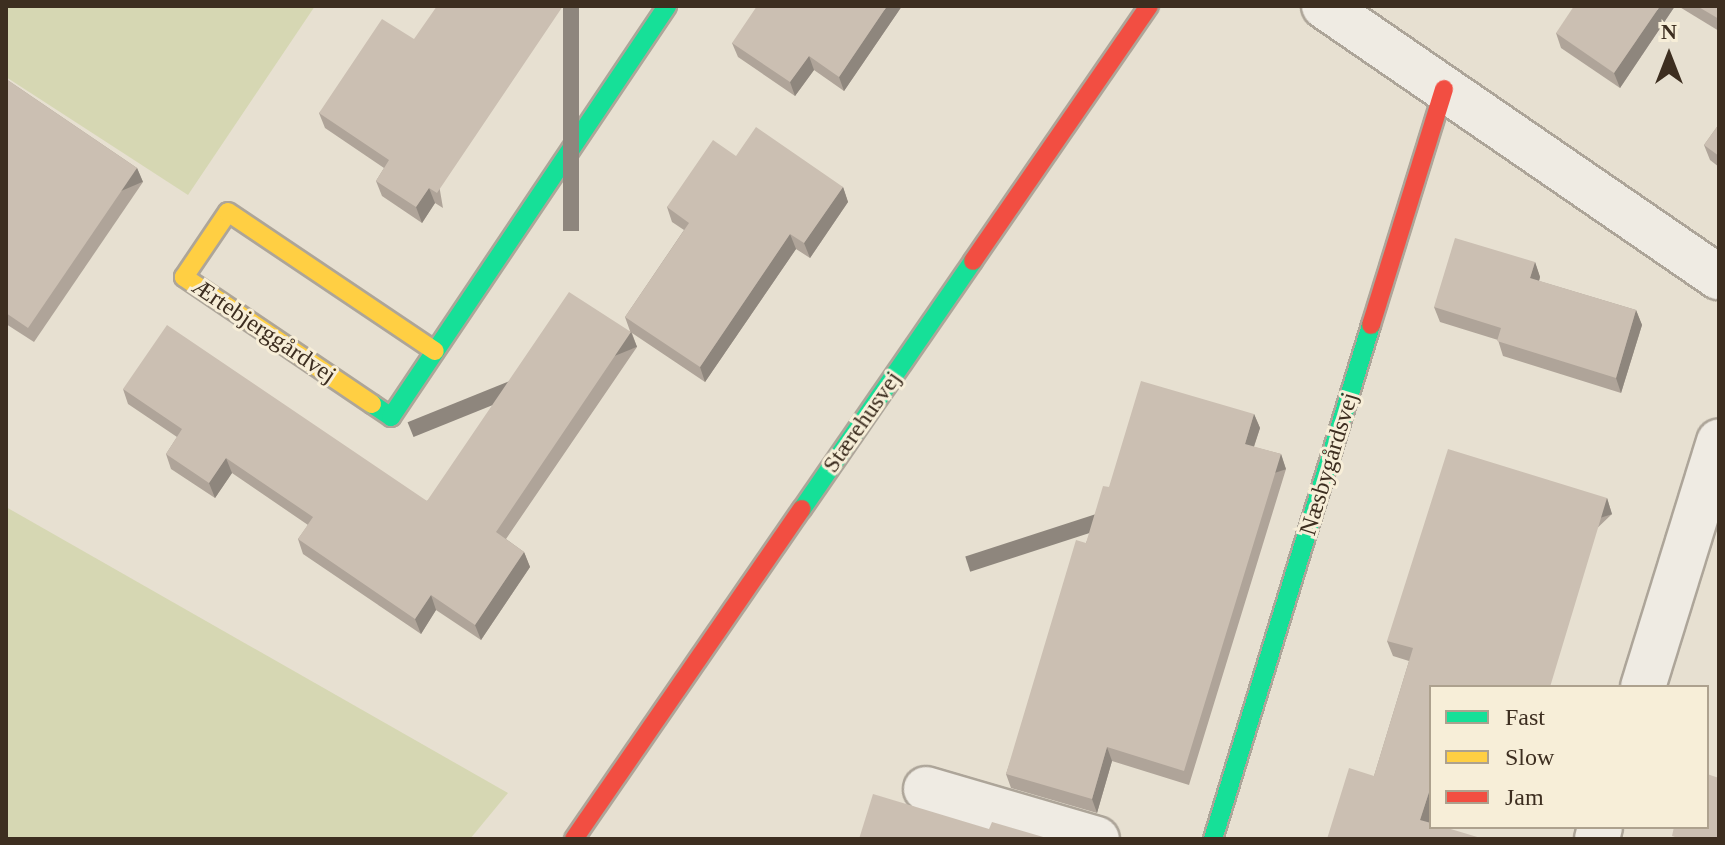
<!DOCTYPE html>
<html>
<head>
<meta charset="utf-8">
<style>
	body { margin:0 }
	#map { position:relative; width:1725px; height:845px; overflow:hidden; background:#e7e0d1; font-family:"Times New Roman",serif }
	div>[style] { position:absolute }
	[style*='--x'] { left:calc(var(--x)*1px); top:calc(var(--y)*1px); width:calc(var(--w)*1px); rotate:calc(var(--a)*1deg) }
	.green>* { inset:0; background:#d6d7b3 }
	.roads { filter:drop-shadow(2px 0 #ada599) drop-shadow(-2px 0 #ada599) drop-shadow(0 2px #ada599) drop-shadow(0 -2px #ada599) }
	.street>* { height:44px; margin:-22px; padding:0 22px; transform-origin:22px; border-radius:22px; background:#efebe3 }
	.fast>* { height:18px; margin:-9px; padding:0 9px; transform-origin:9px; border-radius:9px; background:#16e098 }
	.slow>* { height:18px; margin:-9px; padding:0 9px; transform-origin:9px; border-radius:9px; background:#ffcf43 }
	.jam>* { height:18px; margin:-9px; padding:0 9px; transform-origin:9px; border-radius:9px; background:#f24e42 }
	.wall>* { inset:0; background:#afa499 }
	.shaded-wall>* { inset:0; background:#8e867d; transform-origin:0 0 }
	.building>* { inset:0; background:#cbbfb2 }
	span { translate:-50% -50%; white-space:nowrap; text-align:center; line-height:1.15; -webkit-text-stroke:6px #f7eed8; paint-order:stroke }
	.street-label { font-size:24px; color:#3d2e20 }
	.frame { position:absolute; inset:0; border:8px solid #3d2e20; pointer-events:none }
	.legend { position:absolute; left:1429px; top:685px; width:280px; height:144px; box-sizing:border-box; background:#f7eed8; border:2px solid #ada18e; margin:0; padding:10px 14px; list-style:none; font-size:24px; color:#3d2e20 }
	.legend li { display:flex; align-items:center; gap:16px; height:40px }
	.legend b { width:40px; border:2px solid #ada18e }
	.north { position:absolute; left:1629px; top:16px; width:80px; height:80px; -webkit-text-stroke:6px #f7eed8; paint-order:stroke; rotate:0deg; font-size:22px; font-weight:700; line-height:32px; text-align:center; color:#3d2e20 }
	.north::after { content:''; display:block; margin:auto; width:28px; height:36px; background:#3d2e20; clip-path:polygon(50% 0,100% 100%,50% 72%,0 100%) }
</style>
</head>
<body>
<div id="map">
	<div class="green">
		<i style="clip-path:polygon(6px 6px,315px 6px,188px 195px,6px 77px)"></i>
		<i style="clip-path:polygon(6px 507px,508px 793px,470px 839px,6px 839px)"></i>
	</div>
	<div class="roads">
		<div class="street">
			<i style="--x:1324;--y:6;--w:479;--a:34.5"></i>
			<i style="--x:1643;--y:687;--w:257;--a:-72.8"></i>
			<i style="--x:926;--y:789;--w:178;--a:16.3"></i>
			<i style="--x:1597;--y:839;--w:12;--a:-76"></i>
		</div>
		<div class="fast">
			<i style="--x:372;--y:404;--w:23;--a:34"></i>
			<i style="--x:391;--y:417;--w:495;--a:-56.1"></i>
			<i style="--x:802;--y:509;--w:301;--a:-55.4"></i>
			<i style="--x:1213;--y:839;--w:538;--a:-72.91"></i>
		</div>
		<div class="slow">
			<i style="--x:372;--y:404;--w:227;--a:-146"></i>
			<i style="--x:184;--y:277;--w:78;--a:-55.9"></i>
			<i style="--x:228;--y:212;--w:249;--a:33.9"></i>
		</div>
		<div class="jam">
			<i style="--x:973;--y:261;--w:310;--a:-55.4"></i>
			<i style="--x:1371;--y:325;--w:247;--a:-72.8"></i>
			<i style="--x:574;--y:839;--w:401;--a:-55.4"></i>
		</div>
	</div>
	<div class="wall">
		<i style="clip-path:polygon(902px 6px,844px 91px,814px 70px,795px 96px,738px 57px,732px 43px)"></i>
		<i style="clip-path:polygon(1675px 6px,1620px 88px,1561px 48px,1556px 33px)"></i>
		<i style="clip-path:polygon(1678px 6px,1719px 6px,1719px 31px)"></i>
		<i style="clip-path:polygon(414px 39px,443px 208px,435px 203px,422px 223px,382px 196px,376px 181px,384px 168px,325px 128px,319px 113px)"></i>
		<i style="clip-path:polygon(6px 79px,137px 168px,143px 182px,34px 342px,6px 324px)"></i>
		<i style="clip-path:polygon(1719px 124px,1719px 167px,1710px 160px,1704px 145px)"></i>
		<i style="clip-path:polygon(736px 156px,843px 187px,848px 202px,810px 258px,796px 249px,705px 382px,632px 333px,637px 347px,506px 539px,524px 552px,530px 567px,481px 640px,436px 610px,421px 634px,303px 554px,298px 539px,308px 525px,232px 473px,215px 498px,171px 469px,166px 454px,177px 437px,128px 404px,123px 389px,427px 501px,630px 331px,625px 317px,684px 230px,672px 222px,667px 207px)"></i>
		<i style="clip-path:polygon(1535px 262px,1540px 277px,1539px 281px,1636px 310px,1642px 325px,1621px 393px,1503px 356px,1498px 340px,1440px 322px,1434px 307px)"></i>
		<i style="clip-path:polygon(1254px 414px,1260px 428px,1254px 447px,1281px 454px,1286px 469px,1189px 785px,1112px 761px,1097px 813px,1011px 788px,1006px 774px,1086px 543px,1109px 487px)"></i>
		<i style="clip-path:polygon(1607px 498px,1612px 514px,1431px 687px,1431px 818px,1430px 823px,1327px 839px,1374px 776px,1409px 661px,1393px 656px,1387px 641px)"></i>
	</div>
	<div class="shaded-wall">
		<i style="left:563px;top:6px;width:16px;height:225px"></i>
		<i style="clip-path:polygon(887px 6px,902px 6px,844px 91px,839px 77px)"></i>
		<i style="clip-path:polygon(1660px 6px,1675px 6px,1620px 88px,1614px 73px)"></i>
		<i style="clip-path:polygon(809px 56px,814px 70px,795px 96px,790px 82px)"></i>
		<i style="left:137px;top:168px;width:15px;height:194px;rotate:67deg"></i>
		<i style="clip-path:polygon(843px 187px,848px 202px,810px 258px,804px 243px)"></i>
		<i style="clip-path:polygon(429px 188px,435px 203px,422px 223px,416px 207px)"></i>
		<i style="clip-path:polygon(790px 234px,796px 249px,705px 382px,700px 367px)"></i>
		<i style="clip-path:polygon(1535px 262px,1540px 277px,1536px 293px,1530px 278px)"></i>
		<i style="clip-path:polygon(1636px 310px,1642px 325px,1621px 393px,1616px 378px)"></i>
		<i style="left:631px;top:332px;width:16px;height:241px;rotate:68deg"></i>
		<i style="clip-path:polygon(1254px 414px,1260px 428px,1250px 458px,1245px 444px)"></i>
		<i style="left:1281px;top:454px;width:16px;height:332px;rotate:72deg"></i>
		<i style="clip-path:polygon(226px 458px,232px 473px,215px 498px,209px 483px)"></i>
		<i style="left:1607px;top:498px;width:17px;height:197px;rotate:73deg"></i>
		<i style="clip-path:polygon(524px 552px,530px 567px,481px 640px,475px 625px)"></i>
		<i style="clip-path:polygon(431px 595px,436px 610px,421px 634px,415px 619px)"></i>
		<i style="clip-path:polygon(1107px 747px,1112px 761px,1097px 813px,1092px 799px)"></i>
		<i style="clip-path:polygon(1431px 786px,1431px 818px,1426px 835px,1420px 820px)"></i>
	</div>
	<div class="building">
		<i style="clip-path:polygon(437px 6px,563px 6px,437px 193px,429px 188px,416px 207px,376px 181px,389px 160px,319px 113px,382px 19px,414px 39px)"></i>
		<i style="clip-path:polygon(757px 6px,887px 6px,839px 77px,809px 56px,790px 82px,732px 43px)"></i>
		<i style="clip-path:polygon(1574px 6px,1660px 6px,1614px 73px,1556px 33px)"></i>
		<i style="clip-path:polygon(1697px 6px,1719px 6px,1719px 19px)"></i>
		<i style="clip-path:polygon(6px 79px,137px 168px,28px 328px,6px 313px)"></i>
		<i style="clip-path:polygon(1719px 124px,1719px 156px,1704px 145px)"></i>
		<i style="clip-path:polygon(756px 127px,843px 187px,804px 243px,790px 234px,700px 367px,625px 317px,689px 223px,667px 207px,713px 140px,736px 156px)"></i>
		<i style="clip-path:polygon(1455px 238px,1535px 262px,1530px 278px,1636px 310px,1616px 378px,1497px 341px,1501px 328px,1434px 307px)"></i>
		<i style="clip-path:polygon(569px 292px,631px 332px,496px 532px,524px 552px,475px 625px,431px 595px,415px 619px,298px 539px,313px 517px,226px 458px,209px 483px,166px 454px,182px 429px,123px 389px,167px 325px,427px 501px)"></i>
		<i style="clip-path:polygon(1141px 381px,1254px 414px,1245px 444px,1281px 454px,1184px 771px,1107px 747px,1092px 799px,1006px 774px,1076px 540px,1086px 543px,1103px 486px,1109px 487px)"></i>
		<i style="clip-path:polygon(1448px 449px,1607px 498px,1550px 687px,1431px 687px,1431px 786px,1420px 820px,1431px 823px,1431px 827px,1444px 827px,1484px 839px,1327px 839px,1349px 768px,1374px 776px,1413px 648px,1387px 641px)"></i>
		<i style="clip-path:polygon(1707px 774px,1719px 778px,1719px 839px,1681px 839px,1672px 836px,1674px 827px,1707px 827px)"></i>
		<i style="clip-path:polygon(873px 794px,989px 829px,992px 822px,1050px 839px,859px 839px)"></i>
	</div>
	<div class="street-label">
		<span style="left:264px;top:331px;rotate:34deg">Ærtebjerggårdvej</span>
		<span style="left:862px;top:422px;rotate:-55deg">Stærehusvej</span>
		<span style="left:1329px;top:464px;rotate:-73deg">Næsbygårdsvej</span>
	</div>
	<div class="frame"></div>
	<ul class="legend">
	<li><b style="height:10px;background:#16e098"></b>Fast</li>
	<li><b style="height:10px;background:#ffcf43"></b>Slow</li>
	<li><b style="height:10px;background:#f24e42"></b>Jam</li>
	</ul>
	<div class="north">N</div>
</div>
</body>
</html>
